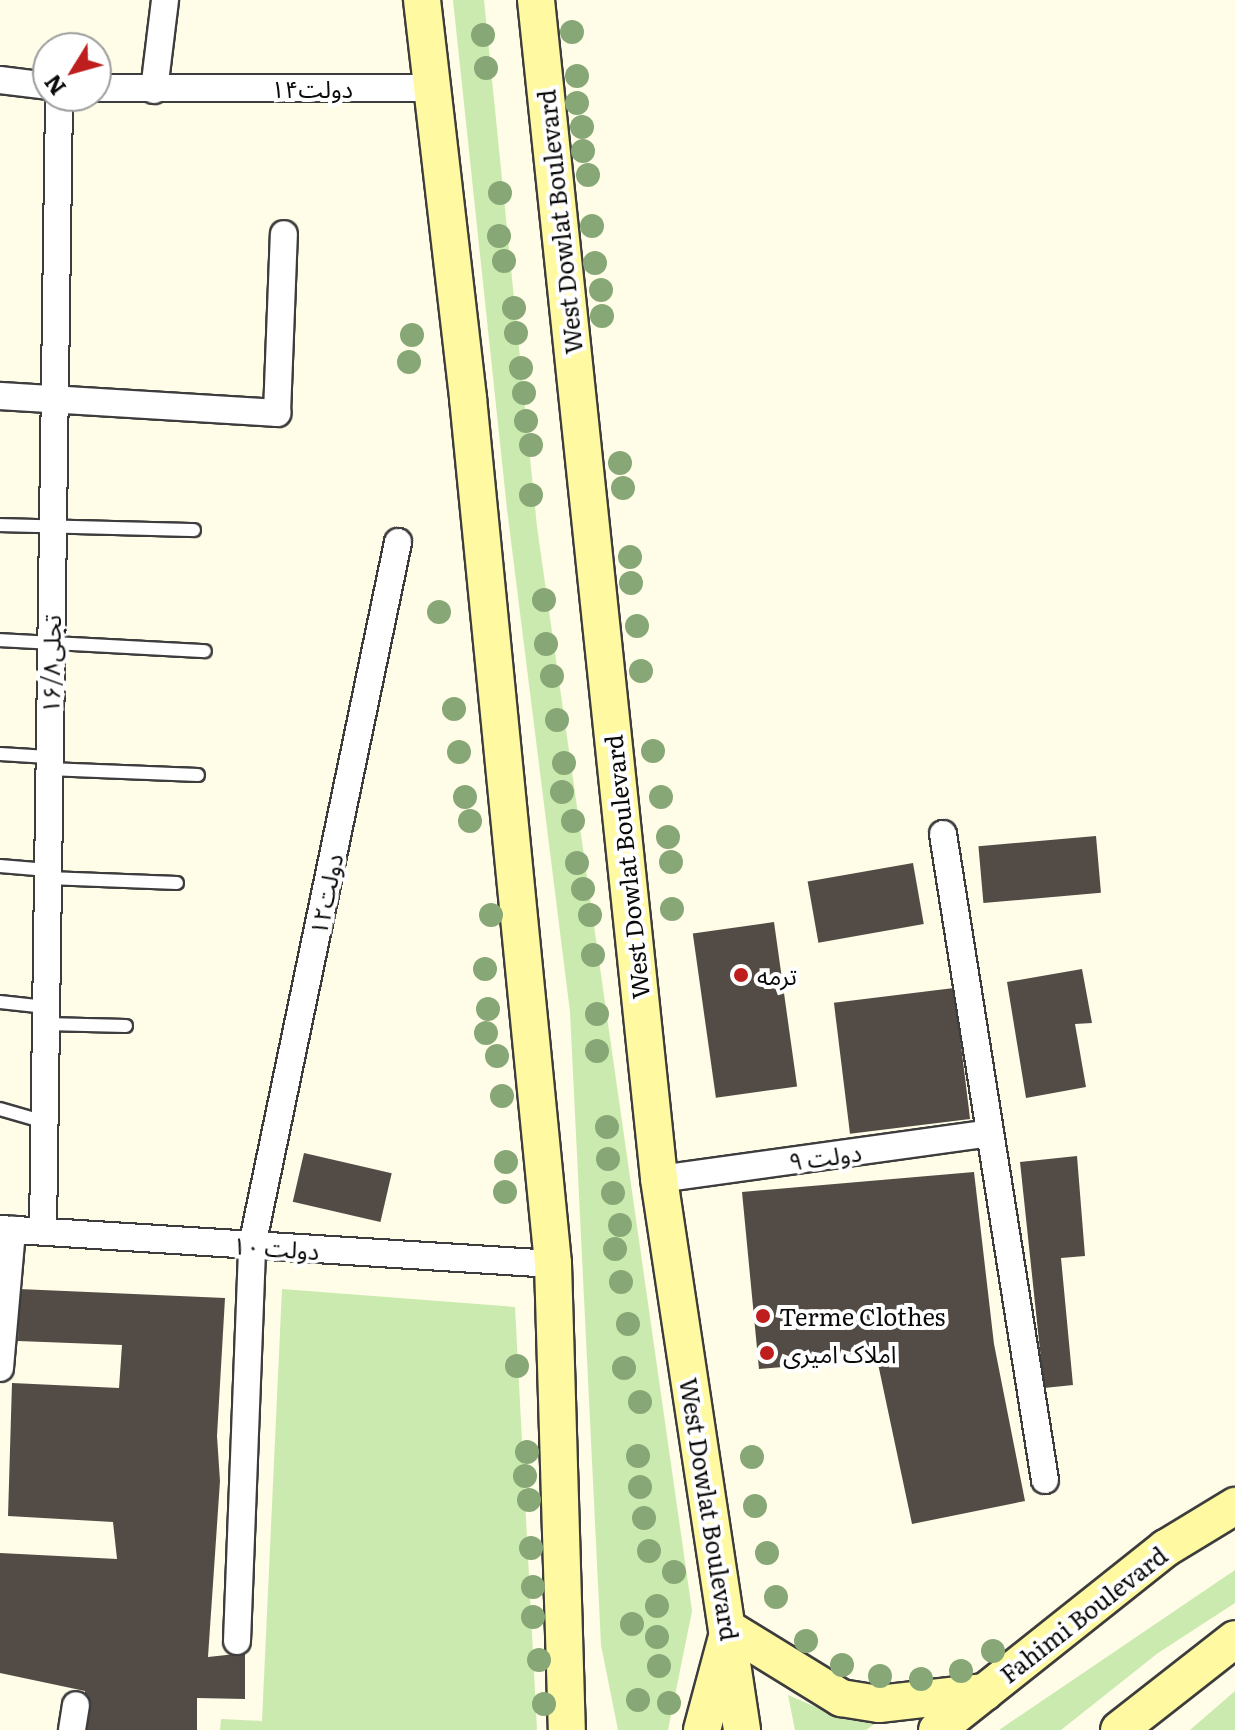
<!DOCTYPE html>
<html>
<head>
<meta charset="utf-8">
<style>
	body { margin:0 }
	#map { position:relative; width:1235px; height:1730px; overflow:hidden; background:#fffce7; font-family:Literata,"Noto Sans Arabic",serif }
	div>[style] { position:absolute }
	[style*='--x'] { left:calc(var(--x)*1px); top:calc(var(--y)*1px); width:calc(var(--w)*1px); rotate:calc(var(--a)*1deg) }
	.green>* { inset:0; background:#cbeab0 }
	.building>* { inset:0; background:#534c46; transform-origin:0 0 }
	.roads { filter:drop-shadow(2px 0 #3d3d3d) drop-shadow(-2px 0 #3d3d3d) drop-shadow(0 2px #3d3d3d) drop-shadow(0 -2px #3d3d3d) }
	.lane>* { height:12px; margin:-6px; padding:0 6px; transform-origin:6px; border-radius:6px; background:#fff }
	.street>* { height:26px; margin:-13px; padding:0 13px; transform-origin:13px; border-radius:13px; background:#fff }
	.secondary>* { height:36px; margin:-18px; padding:0 18px; transform-origin:18px; border-radius:18px; background:#fffaa2 }
	.trees>* { width:24px; height:24px; margin:-12px; border-radius:50%; background:#87a876 }
	.dots>* { width:22px; height:22px; translate:-50% -50%; box-sizing:border-box; border:4px solid #fff; border-radius:50% }
	span { translate:-50% -50%; white-space:nowrap; text-align:center; line-height:1.15; -webkit-text-stroke:8px #fff; paint-order:stroke }
	.street-label { font-size:24px; color:#0a0a0a }
	.poi-label { font-size:24px; color:#0a0a0a }
	.left { translate:0 -50%; text-align:left }
	.north { position:absolute; left:32px; top:32px; width:80px; height:80px; box-sizing:border-box; background:#fff; border:2px solid #9d9d9d; border-radius:50%; rotate:233deg; font-size:22px; font-weight:700; line-height:32px; text-align:center; color:#0a0a0a }
	.north::after { content:''; display:block; margin:auto; width:28px; height:36px; background:#be1f1e; clip-path:polygon(50% 0,100% 100%,50% 72%,0 100%) }
</style>
</head>
<body>
<div id="map">
	<div class="green">
		<i style="clip-path:polygon(453px 0,484px 0,537px 527px,692px 1611px,668px 1730px,618px 1730px,601px 1645px,570px 1012px,507px 509px)"></i>
		<i style="clip-path:polygon(282px 1289px,515px 1307px,537px 1730px,220px 1730px,221px 1719px,262px 1721px)"></i>
		<i style="clip-path:polygon(1235px 1570px,1235px 1603px,1158px 1653px,1061px 1730px,999px 1730px)"></i>
		<i style="clip-path:polygon(1235px 1691px,1235px 1730px,1190px 1730px)"></i>
		<i style="clip-path:polygon(788px 1695px,825px 1711px,881px 1719px,866px 1730px,795px 1730px)"></i>
	</div>
	<div class="building">
		<i style="left:1096px;top:836px;width:57px;height:118px;rotate:85deg"></i>
		<i style="left:913px;top:863px;width:62px;height:107px;rotate:80deg"></i>
		<i style="left:774px;top:922px;width:166px;height:82px;rotate:82deg"></i>
		<i style="clip-path:polygon(1082px 969px,1092px 1023px,1075px 1024px,1086px 1087px,1026px 1098px,1007px 982px)"></i>
		<i style="left:954px;top:988px;width:132px;height:121px;rotate:83deg"></i>
		<i style="left:304px;top:1153px;width:90px;height:50px;rotate:13deg"></i>
		<i style="clip-path:polygon(1077px 1156px,1085px 1256px,1061px 1258px,1073px 1385px,1044px 1388px,1020px 1162px)"></i>
		<i style="clip-path:polygon(974px 1172px,994px 1344px,1025px 1501px,912px 1524px,877px 1359px,759px 1369px,742px 1192px)"></i>
		<i style="clip-path:polygon(19px 1289px,225px 1298px,217px 1436px,220px 1481px,208px 1657px,245px 1653px,245px 1699px,197px 1698px,197px 1730px,82px 1730px,85px 1691px,0 1673px,0 1553px,117px 1559px,113px 1522px,8px 1516px,12px 1383px,119px 1388px,122px 1345px,18px 1341px)"></i>
	</div>
	<div class="roads">
		<div class="lane">
			<i style="--x:0;--y:525;--w:194;--a:1.5"></i>
			<i style="--x:0;--y:640;--w:205;--a:3.1"></i>
			<i style="--x:0;--y:754;--w:48;--a:3.6"></i>
			<i style="--x:48;--y:769;--w:150;--a:2.3"></i>
			<i style="--x:0;--y:866;--w:48;--a:4.8"></i>
			<i style="--x:48;--y:878;--w:129;--a:2.2"></i>
			<i style="--x:0;--y:1002;--w:46;--a:6.2"></i>
			<i style="--x:46;--y:1024;--w:80;--a:1.4"></i>
			<i style="--x:0;--y:1109;--w:47;--a:16.1"></i>
		</div>
		<div class="street">
			<i style="--x:0;--y:80;--w:48;--a:7.1"></i>
			<i style="--x:96;--y:88;--w:332;--a:0"></i>
			<i style="--x:154;--y:90;--w:91;--a:-83"></i>
			<i style="--x:0;--y:396;--w:278;--a:3.5"></i>
			<i style="--x:277;--y:413;--w:179;--a:-87.8"></i>
			<i style="--x:943;--y:834;--w:654;--a:81.03"></i>
			<i style="--x:659;--y:1179;--w:334;--a:-7.9"></i>
			<i style="--x:0;--y:1229;--w:554;--a:3.62"></i>
			<i style="--x:43;--y:1231;--w:1135;--a:-89.19"></i>
			<i style="--x:0;--y:1368;--w:139;--a:-85"></i>
			<i style="--x:237;--y:1641;--w:395;--a:-87.8"></i>
			<i style="--x:252;--y:1246;--w:719;--a:-78.28"></i>
			<i style="--x:72;--y:1730;--w:25;--a:-81"></i>
		</div>
		<div class="secondary">
			<i style="--x:422;--y:0;--w:401;--a:83.4"></i>
			<i style="--x:468;--y:398;--w:870;--a:84.39"></i>
			<i style="--x:553;--y:1264;--w:466;--a:88.3"></i>
			<i style="--x:536;--y:0;--w:1185;--a:84.04"></i>
			<i style="--x:659;--y:1179;--w:557;--a:81.43"></i>
			<i style="--x:702;--y:1730;--w:105;--a:-75"></i>
			<i style="--x:729;--y:1629;--w:132;--a:31.6"></i>
			<i style="--x:841;--y:1698;--w:38;--a:9"></i>
			<i style="--x:879;--y:1704;--w:107;--a:-6.5"></i>
			<i style="--x:937;--y:1730;--w:293;--a:-38.5"></i>
			<i style="--x:1166;--y:1548;--w:81;--a:-31.3"></i>
			<i style="--x:1119;--y:1730;--w:147;--a:-38.1"></i>
		</div>
	</div>
	<div class="trees">
		<i style="left:572px;top:32px"></i>
		<i style="left:483px;top:35px"></i>
		<i style="left:486px;top:68px"></i>
		<i style="left:577px;top:76px"></i>
		<i style="left:577px;top:103px"></i>
		<i style="left:582px;top:127px"></i>
		<i style="left:583px;top:151px"></i>
		<i style="left:588px;top:175px"></i>
		<i style="left:500px;top:193px"></i>
		<i style="left:592px;top:226px"></i>
		<i style="left:499px;top:236px"></i>
		<i style="left:504px;top:261px"></i>
		<i style="left:595px;top:263px"></i>
		<i style="left:601px;top:290px"></i>
		<i style="left:514px;top:308px"></i>
		<i style="left:602px;top:316px"></i>
		<i style="left:516px;top:333px"></i>
		<i style="left:412px;top:335px"></i>
		<i style="left:409px;top:362px"></i>
		<i style="left:521px;top:368px"></i>
		<i style="left:524px;top:393px"></i>
		<i style="left:526px;top:421px"></i>
		<i style="left:531px;top:445px"></i>
		<i style="left:620px;top:463px"></i>
		<i style="left:623px;top:488px"></i>
		<i style="left:531px;top:495px"></i>
		<i style="left:630px;top:557px"></i>
		<i style="left:631px;top:583px"></i>
		<i style="left:544px;top:600px"></i>
		<i style="left:439px;top:612px"></i>
		<i style="left:637px;top:626px"></i>
		<i style="left:546px;top:644px"></i>
		<i style="left:641px;top:671px"></i>
		<i style="left:552px;top:676px"></i>
		<i style="left:454px;top:709px"></i>
		<i style="left:557px;top:720px"></i>
		<i style="left:653px;top:751px"></i>
		<i style="left:459px;top:752px"></i>
		<i style="left:564px;top:763px"></i>
		<i style="left:562px;top:792px"></i>
		<i style="left:465px;top:797px"></i>
		<i style="left:661px;top:797px"></i>
		<i style="left:470px;top:821px"></i>
		<i style="left:573px;top:821px"></i>
		<i style="left:668px;top:837px"></i>
		<i style="left:671px;top:862px"></i>
		<i style="left:577px;top:863px"></i>
		<i style="left:583px;top:889px"></i>
		<i style="left:672px;top:909px"></i>
		<i style="left:491px;top:915px"></i>
		<i style="left:590px;top:915px"></i>
		<i style="left:593px;top:955px"></i>
		<i style="left:485px;top:969px"></i>
		<i style="left:488px;top:1009px"></i>
		<i style="left:597px;top:1014px"></i>
		<i style="left:486px;top:1033px"></i>
		<i style="left:597px;top:1051px"></i>
		<i style="left:497px;top:1056px"></i>
		<i style="left:502px;top:1096px"></i>
		<i style="left:607px;top:1127px"></i>
		<i style="left:608px;top:1159px"></i>
		<i style="left:506px;top:1162px"></i>
		<i style="left:505px;top:1192px"></i>
		<i style="left:613px;top:1193px"></i>
		<i style="left:620px;top:1225px"></i>
		<i style="left:615px;top:1249px"></i>
		<i style="left:621px;top:1282px"></i>
		<i style="left:628px;top:1324px"></i>
		<i style="left:517px;top:1366px"></i>
		<i style="left:624px;top:1368px"></i>
		<i style="left:640px;top:1402px"></i>
		<i style="left:527px;top:1452px"></i>
		<i style="left:638px;top:1456px"></i>
		<i style="left:752px;top:1457px"></i>
		<i style="left:525px;top:1476px"></i>
		<i style="left:640px;top:1487px"></i>
		<i style="left:529px;top:1500px"></i>
		<i style="left:755px;top:1506px"></i>
		<i style="left:644px;top:1518px"></i>
		<i style="left:531px;top:1548px"></i>
		<i style="left:649px;top:1551px"></i>
		<i style="left:767px;top:1553px"></i>
		<i style="left:674px;top:1572px"></i>
		<i style="left:533px;top:1587px"></i>
		<i style="left:776px;top:1597px"></i>
		<i style="left:657px;top:1606px"></i>
		<i style="left:533px;top:1617px"></i>
		<i style="left:632px;top:1624px"></i>
		<i style="left:657px;top:1637px"></i>
		<i style="left:806px;top:1641px"></i>
		<i style="left:993px;top:1651px"></i>
		<i style="left:539px;top:1660px"></i>
		<i style="left:842px;top:1665px"></i>
		<i style="left:659px;top:1666px"></i>
		<i style="left:961px;top:1671px"></i>
		<i style="left:880px;top:1676px"></i>
		<i style="left:921px;top:1679px"></i>
		<i style="left:638px;top:1700px"></i>
		<i style="left:669px;top:1703px"></i>
		<i style="left:544px;top:1704px"></i>
	</div>
	<div class="dots">
		<i style="left:741px;top:975px;background:#be1f1e"></i>
		<i style="left:763px;top:1316px;background:#be1f1e"></i>
		<i style="left:767px;top:1353px;background:#be1f1e"></i>
	</div>
	<div class="street-label">
		<span style="left:312px;top:88px">۱۴دولت</span>
		<span style="left:559px;top:222px;rotate:-96deg">West Dowlat Boulevard</span>
		<span style="left:50px;top:664px;rotate:-89deg">تجلی۱۶/۸</span>
		<span style="left:626px;top:867px;rotate:-96deg">West Dowlat Boulevard</span>
		<span style="left:325px;top:894px;rotate:-78deg">۱۲دولت</span>
		<span style="left:825px;top:1156px;rotate:-8deg">۹ دولت</span>
		<span style="left:276px;top:1247px;rotate:4deg">۱۰ دولت</span>
		<span style="left:710px;top:1509px;rotate:81deg">West Dowlat Boulevard</span>
		<span style="left:1083px;top:1614px;rotate:-38deg">Fahimi Boulevard</span>
	</div>
	<div class="poi-label">
		<span class="left" style="left:757px;top:975px">ترمه</span>
		<span class="left" style="left:779px;top:1316px">Terme Clothes</span>
		<span class="left" style="left:783px;top:1353px">املاک امیری</span>
	</div>
	<div class="north">N</div>
</div>
</body>
</html>
